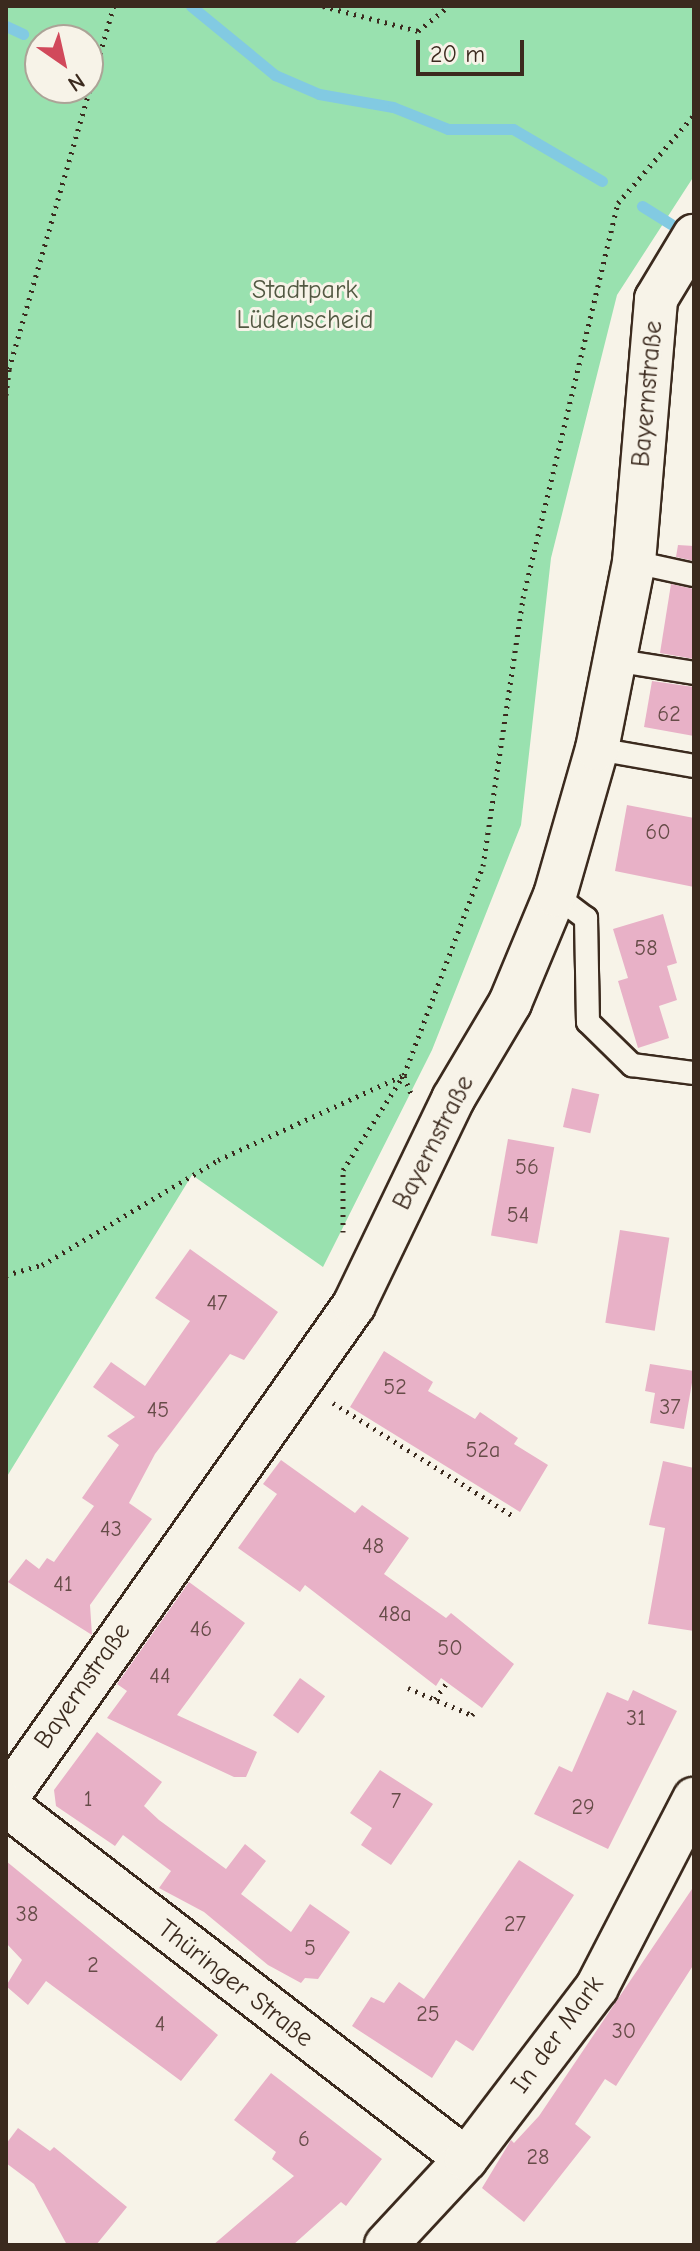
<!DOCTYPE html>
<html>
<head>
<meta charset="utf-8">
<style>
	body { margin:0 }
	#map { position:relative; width:700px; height:2251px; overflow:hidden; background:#f7f3e8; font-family:"Comic Neue",sans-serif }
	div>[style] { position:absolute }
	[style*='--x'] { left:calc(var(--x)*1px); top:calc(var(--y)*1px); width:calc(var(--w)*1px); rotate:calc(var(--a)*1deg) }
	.green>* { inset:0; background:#99e1af }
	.stream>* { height:11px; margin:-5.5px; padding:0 5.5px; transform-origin:5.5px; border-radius:5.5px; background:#82cae2 }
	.building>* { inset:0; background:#e8b1c7; transform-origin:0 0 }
	.path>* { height:5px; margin-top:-2.5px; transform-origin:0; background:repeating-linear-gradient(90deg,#3b2a1e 0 2px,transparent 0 8px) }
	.roads { filter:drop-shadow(2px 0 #3b2a1e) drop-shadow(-2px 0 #3b2a1e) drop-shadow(0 2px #3b2a1e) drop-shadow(0 -2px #3b2a1e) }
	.service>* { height:22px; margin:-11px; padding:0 11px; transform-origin:11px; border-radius:11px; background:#f7f3e8 }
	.minor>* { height:42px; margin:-21px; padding:0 21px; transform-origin:21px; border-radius:21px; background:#f7f3e8 }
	span { translate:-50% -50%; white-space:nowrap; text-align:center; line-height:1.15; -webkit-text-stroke:6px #f7f3e8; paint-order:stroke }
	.number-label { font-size:22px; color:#664c48 }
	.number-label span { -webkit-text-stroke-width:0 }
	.park-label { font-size:26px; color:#525842 }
	.street-label { font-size:26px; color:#3b2a1e }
	.frame { position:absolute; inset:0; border:8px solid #3b2a1e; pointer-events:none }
	.north { position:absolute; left:24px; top:24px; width:80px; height:80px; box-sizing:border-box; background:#f7f3e8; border:2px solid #aca397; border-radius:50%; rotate:146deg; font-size:22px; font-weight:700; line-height:32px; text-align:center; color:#3b2a1e }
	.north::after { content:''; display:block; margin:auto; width:28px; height:36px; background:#d1495b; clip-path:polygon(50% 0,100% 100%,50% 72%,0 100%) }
	.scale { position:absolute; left:416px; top:40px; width:108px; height:36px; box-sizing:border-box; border:4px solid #3b2a1e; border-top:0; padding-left:10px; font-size:24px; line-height:28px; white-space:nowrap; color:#3b2a1e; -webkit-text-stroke:6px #f7f3e8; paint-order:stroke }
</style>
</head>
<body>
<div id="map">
	<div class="green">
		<i style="clip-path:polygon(evenodd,6px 6px,694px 6px,694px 176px,617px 295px,551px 558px,521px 825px,432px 1050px,323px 1267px,192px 1175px,6px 1478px,6px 6px,40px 40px,88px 40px,88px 88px,40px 88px,40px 40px)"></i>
	</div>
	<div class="stream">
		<i style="--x:191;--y:6;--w:109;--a:39.4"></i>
		<i style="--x:275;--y:75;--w:48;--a:23.4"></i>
		<i style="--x:319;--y:94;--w:75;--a:10"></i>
		<i style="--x:393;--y:107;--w:59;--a:21.8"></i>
		<i style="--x:448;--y:129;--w:65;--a:0"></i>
		<i style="--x:513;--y:129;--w:103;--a:30.3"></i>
		<i style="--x:6;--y:26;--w:19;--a:25"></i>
		<i style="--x:642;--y:206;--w:34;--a:32"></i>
	</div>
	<div class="building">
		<i style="clip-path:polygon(678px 545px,694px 546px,694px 561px,676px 557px)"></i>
		<i style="clip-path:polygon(671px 584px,694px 589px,694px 659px,660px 653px)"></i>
		<i style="clip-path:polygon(652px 681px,694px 687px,694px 736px,644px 727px)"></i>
		<i style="clip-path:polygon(627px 805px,694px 818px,694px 887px,615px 871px)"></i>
		<i style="clip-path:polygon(663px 914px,677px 963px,667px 966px,677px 1000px,659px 1006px,669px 1038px,638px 1048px,618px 981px,628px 978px,613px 929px)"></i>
		<i style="left:572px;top:1088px;width:28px;height:40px;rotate:13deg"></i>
		<i style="left:508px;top:1139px;width:47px;height:98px;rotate:10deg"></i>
		<i style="left:620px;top:1230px;width:50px;height:94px;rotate:9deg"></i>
		<i style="clip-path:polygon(190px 1249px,278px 1312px,244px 1360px,230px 1354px,155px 1454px,129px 1503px,152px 1519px,90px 1605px,92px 1635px,8px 1582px,26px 1559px,39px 1569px,47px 1558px,54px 1562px,94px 1506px,82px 1498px,119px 1445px,107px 1436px,135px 1417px,93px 1387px,111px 1362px,145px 1386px,190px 1321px,155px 1298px)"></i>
		<i style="clip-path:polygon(384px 1351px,433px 1382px,428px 1391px,475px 1419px,480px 1412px,518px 1438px,514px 1444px,548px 1465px,520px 1512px,350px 1407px)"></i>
		<i style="clip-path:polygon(650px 1364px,694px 1371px,684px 1429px,650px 1423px,655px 1393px,645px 1391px)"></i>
		<i style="clip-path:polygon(281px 1460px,355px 1513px,362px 1505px,409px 1538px,384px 1574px,446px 1618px,451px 1613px,514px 1664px,482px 1708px,441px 1678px,436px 1686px,305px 1585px,300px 1592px,238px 1548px,277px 1494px,263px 1484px)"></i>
		<i style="clip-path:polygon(663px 1461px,694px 1468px,694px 1631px,648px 1624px,665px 1528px,649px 1525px)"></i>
		<i style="clip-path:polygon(189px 1582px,245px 1623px,177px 1715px,257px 1752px,246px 1777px,234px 1777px,107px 1718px,127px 1691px,117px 1684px)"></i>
		<i style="left:300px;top:1678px;width:31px;height:46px;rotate:36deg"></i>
		<i style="clip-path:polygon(633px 1690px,677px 1711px,608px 1849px,534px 1814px,559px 1766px,572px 1772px,607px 1692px,628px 1701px)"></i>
		<i style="clip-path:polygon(97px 1732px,162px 1782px,144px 1806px,159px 1820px,226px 1869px,245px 1844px,266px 1861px,241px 1894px,291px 1932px,310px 1904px,350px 1932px,318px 1979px,305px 1978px,301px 1983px,268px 1965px,204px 1912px,159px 1888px,171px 1871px,123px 1835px,115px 1846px,56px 1806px,54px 1790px)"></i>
		<i style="clip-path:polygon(380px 1770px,433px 1804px,391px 1865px,361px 1845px,372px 1828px,350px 1813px)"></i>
		<i style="clip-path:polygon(519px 1860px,574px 1895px,473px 2051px,456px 2040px,432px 2078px,352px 2026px,371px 1997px,384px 2003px,399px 1982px,424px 1999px)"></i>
		<i style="clip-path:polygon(6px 1861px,218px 2035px,181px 2081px,46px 1981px,28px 2005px,6px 1986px,22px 1960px,6px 1943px)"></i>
		<i style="clip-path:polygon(694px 1886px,694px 1964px,616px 2086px,605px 2079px,575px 2124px,591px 2137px,524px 2222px,482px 2188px,511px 2140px,514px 2143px,539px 2116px)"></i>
		<i style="clip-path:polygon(271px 2073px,382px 2159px,346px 2206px,341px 2202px,293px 2245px,213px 2245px,294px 2176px,272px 2159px,276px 2152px,234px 2120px)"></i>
		<i style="clip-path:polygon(18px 2128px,50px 2151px,54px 2147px,127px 2207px,96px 2245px,67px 2245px,34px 2184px,6px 2163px,6px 2144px)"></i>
	</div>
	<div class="path">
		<i style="--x:323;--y:6;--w:98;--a:14.7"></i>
		<i style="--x:418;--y:31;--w:40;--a:-39"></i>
		<i style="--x:6;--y:395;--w:26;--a:-83"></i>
		<i style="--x:9;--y:369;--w:378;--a:-73.9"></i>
		<i style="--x:404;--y:1076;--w:22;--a:68"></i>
		<i style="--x:343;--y:1232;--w:62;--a:-90"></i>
		<i style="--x:343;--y:1170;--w:112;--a:-57.4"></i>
		<i style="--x:6;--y:1275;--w:37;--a:-16"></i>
		<i style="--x:42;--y:1265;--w:205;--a:-30.8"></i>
		<i style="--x:218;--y:1160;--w:205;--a:-24.6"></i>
		<i style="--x:404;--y:1075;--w:223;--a:-69.3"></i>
		<i style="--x:483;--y:866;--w:271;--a:-81.5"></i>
		<i style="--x:523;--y:598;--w:406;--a:-76.5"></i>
		<i style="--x:618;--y:203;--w:116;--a:-49.2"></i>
		<i style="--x:333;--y:1403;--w:215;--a:32.1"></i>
		<i style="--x:408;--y:1688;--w:69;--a:22.9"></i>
		<i style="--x:472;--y:1715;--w:6;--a:-51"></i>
		<i style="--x:435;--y:1699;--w:19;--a:-54"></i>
	</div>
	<div class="roads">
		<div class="service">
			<i style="--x:634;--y:562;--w:61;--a:12.2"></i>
			<i style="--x:613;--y:660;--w:82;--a:9.1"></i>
			<i style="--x:597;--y:749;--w:98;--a:9.9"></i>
			<i style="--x:555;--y:895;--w:39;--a:37"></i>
			<i style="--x:586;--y:918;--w:104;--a:88.9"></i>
			<i style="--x:588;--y:1022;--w:62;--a:44.3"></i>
			<i style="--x:632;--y:1065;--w:63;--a:7.4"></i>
		</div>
		<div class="minor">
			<i style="--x:6;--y:1799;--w:604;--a:-54.84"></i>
			<i style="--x:354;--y:1305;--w:229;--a:-64.3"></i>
			<i style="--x:453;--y:1099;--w:112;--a:-59.3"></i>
			<i style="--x:510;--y:1003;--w:117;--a:-67.4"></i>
			<i style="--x:555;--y:895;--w:152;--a:-74"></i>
			<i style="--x:597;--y:749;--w:191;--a:-78.8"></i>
			<i style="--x:634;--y:562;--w:264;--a:-85.2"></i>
			<i style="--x:656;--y:299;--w:74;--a:-58.9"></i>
			<i style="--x:6;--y:1805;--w:580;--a:37.58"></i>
			<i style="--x:386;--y:2245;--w:117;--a:-47.1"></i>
			<i style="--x:466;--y:2159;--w:216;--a:-52.7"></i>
			<i style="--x:597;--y:1987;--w:212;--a:-62.7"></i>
		</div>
	</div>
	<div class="number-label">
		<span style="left:669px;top:715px">62</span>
		<span style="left:658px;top:833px">60</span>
		<span style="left:646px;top:949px">58</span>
		<span style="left:527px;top:1168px">56</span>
		<span style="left:518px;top:1216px">54</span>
		<span style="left:217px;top:1304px">47</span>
		<span style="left:395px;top:1388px">52</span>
		<span style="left:670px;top:1408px">37</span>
		<span style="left:158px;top:1411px">45</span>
		<span style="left:483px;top:1451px">52a</span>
		<span style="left:111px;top:1530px">43</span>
		<span style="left:373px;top:1547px">48</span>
		<span style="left:63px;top:1585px">41</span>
		<span style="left:395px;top:1615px">48a</span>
		<span style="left:201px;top:1630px">46</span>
		<span style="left:450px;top:1649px">50</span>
		<span style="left:160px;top:1677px">44</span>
		<span style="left:636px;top:1719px">31</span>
		<span style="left:88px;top:1800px">1</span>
		<span style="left:396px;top:1802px">7</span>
		<span style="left:583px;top:1808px">29</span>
		<span style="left:27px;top:1915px">38</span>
		<span style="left:515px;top:1925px">27</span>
		<span style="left:310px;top:1949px">5</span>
		<span style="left:93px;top:1966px">2</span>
		<span style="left:428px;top:2015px">25</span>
		<span style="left:160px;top:2025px">4</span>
		<span style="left:624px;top:2032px">30</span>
		<span style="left:304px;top:2140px">6</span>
		<span style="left:538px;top:2158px">28</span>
	</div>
	<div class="park-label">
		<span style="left:305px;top:306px">Stadtpark<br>Lüdenscheid</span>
	</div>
	<div class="street-label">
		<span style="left:648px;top:394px;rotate:-85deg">Bayernstraße</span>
		<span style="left:434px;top:1143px;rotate:-63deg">Bayernstraße</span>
		<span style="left:83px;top:1686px;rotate:-55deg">Bayernstraße</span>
		<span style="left:235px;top:1984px;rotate:38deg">Thüringer Straße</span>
		<span style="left:558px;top:2035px;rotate:-54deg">In der Mark</span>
	</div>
	<div class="frame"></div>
	<div class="north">N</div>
	<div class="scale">20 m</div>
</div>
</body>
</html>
